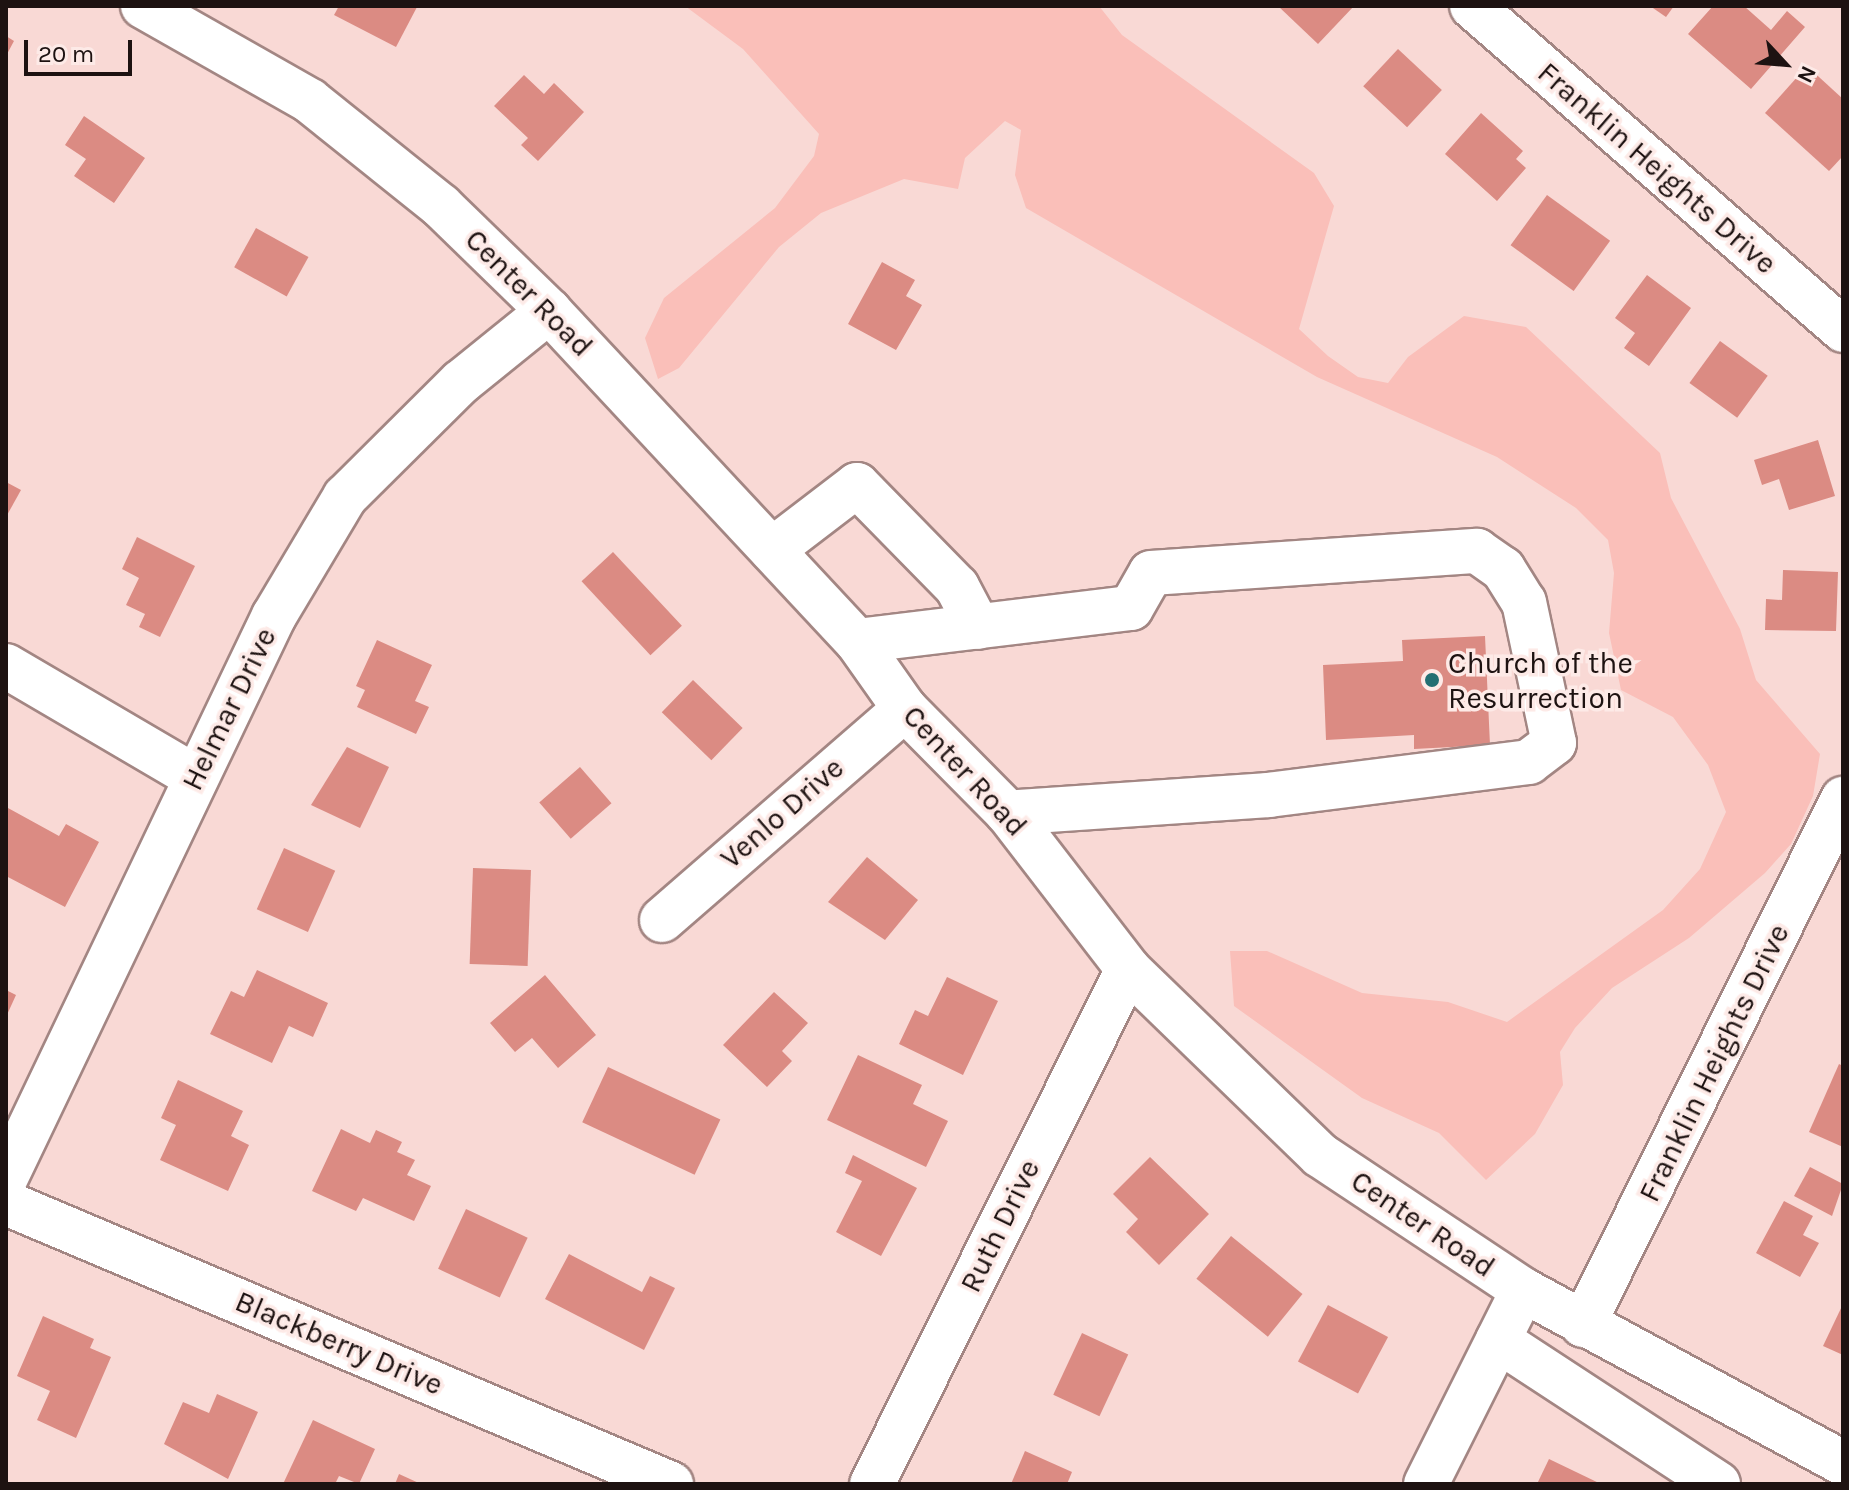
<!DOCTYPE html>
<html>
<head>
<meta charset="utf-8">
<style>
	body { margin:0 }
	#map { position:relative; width:1849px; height:1490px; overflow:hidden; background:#f9d9d5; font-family:Karla,sans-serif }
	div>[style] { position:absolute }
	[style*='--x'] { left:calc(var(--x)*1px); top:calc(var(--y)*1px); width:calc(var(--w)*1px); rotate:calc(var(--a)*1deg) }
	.green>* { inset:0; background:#fabfb9 }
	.building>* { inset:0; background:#db8b83; transform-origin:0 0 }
	.roads { filter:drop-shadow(2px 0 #a38683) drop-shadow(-2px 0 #a38683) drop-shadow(0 2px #a38683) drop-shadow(0 -2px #a38683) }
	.minor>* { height:44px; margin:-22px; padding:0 22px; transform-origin:22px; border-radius:22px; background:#fff }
	.major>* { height:44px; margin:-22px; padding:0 22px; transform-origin:22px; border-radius:22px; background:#fff }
	.dots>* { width:22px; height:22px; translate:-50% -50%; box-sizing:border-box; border:4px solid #fdeae7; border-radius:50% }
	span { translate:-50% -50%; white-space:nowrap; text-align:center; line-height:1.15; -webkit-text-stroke:7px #fdeae7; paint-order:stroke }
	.street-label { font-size:30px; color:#1d1211 }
	.poi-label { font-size:30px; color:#1d1211 }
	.left { translate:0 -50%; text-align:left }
	.frame { position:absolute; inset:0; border:8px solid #1d1211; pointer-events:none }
	.north { position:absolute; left:1745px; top:24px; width:80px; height:80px; -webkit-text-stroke:6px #fdeae7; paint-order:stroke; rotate:116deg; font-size:22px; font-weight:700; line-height:32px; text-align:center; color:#1d1211 }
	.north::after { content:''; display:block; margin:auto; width:28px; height:36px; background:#1d1211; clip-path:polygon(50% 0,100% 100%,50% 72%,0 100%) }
	.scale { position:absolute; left:24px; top:40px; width:108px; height:36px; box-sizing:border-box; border:4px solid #1d1211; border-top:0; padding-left:10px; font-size:24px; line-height:28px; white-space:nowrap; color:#1d1211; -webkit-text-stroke:6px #fdeae7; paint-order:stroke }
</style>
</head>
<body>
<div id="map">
	<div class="green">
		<i style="clip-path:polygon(685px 6px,1099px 6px,1122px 35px,1314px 173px,1334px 206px,1299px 329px,1328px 356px,1358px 377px,1388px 383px,1408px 357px,1464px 316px,1526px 327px,1660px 453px,1671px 498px,1740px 629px,1756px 680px,1820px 754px,1813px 796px,1791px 844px,1765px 873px,1689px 938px,1612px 988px,1575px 1028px,1560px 1052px,1563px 1085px,1535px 1134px,1486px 1180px,1439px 1133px,1362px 1098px,1234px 1006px,1230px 951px,1267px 951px,1362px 993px,1448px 1002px,1507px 1022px,1663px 910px,1700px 869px,1726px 812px,1708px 765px,1673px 717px,1621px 690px,1609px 633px,1614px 573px,1608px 540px,1576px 508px,1497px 457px,1317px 377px,1026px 208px,1015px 175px,1021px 130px,1005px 121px,965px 158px,958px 189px,904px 179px,821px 213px,779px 247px,679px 368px,658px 379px,645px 338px,664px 298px,775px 208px,814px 156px,819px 134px,743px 49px)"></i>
	</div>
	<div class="building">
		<i style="clip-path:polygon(339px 6px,414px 6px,417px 7px,396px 47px,334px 15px)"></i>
		<i style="clip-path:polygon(1278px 6px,1354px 6px,1318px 44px)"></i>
		<i style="clip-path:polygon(1650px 6px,1674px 6px,1666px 17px)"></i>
		<i style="clip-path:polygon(1713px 6px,1744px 6px,1771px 30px,1787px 11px,1805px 27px,1751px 89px,1688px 34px)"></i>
		<i style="clip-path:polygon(6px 36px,14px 41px,6px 56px)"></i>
		<i style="left:1398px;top:49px;width:60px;height:51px;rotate:43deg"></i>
		<i style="clip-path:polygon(1807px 66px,1843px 99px,1843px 156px,1829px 171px,1765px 113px)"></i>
		<i style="clip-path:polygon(524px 75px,544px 94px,554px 83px,584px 112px,538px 161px,521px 145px,528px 138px,494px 106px)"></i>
		<i style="clip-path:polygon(1481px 113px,1523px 151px,1516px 159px,1526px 168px,1497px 201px,1445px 154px)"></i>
		<i style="clip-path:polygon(84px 116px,145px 158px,114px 203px,74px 176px,86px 159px,65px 145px)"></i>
		<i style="left:1547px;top:195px;width:78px;height:62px;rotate:36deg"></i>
		<i style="left:256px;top:228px;width:60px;height:45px;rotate:29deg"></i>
		<i style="clip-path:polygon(882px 262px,915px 280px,906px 296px,922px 305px,896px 350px,848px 324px)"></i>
		<i style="clip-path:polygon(1647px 275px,1691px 308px,1649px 366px,1624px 348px,1635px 333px,1615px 318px)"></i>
		<i style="left:1720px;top:341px;width:59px;height:52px;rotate:36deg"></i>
		<i style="clip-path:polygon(1818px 440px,1835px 496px,1789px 510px,1779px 479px,1762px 485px,1754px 460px)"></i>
		<i style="clip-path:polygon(6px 482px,21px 490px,6px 517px)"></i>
		<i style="clip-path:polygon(137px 537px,195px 566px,160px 637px,139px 627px,145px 614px,126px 605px,139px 578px,122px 569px)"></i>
		<i style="left:613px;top:552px;width:101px;height:43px;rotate:47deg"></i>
		<i style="clip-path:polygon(1783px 570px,1838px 572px,1836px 631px,1765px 630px,1766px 599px,1782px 600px)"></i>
		<i style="clip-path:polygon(1485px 636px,1490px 745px,1414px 749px,1414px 735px,1326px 740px,1323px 665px,1403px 661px,1402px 640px)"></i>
		<i style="clip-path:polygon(377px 640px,432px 665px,415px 701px,429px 707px,416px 734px,357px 707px,365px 690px,356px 686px)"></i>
		<i style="left:693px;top:680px;width:69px;height:45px;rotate:44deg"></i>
		<i style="clip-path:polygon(347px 747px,389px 767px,360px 828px,311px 805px)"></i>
		<i style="left:580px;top:767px;width:48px;height:54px;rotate:49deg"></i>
		<i style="clip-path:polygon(8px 808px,59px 836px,66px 824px,99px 842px,65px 907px,6px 876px)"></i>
		<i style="left:284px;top:848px;width:56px;height:67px;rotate:24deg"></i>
		<i style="clip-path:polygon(867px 857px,918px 900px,885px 940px,828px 902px)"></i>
		<i style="left:473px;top:868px;width:58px;height:96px;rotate:2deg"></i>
		<i style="clip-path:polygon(257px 970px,328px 1003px,313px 1037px,289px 1026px,272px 1063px,210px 1034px,231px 991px,244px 997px)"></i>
		<i style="clip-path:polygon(545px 975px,596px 1035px,558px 1068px,532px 1038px,515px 1052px,490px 1023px)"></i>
		<i style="clip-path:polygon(947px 977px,998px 1001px,963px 1075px,899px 1044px,915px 1010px,928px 1016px)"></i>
		<i style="clip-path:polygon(6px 990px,16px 995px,6px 1017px)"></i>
		<i style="clip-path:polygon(774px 992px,808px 1023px,782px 1051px,792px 1061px,767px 1087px,723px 1045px)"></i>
		<i style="clip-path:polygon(858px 1055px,922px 1085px,913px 1104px,948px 1121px,926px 1167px,827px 1120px)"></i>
		<i style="clip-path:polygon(1839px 1064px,1843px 1066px,1843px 1147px,1809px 1132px)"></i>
		<i style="left:608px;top:1067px;width:124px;height:61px;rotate:25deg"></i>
		<i style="clip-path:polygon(178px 1080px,243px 1111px,231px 1136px,249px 1145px,228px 1191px,160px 1160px,176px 1125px,161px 1118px)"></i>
		<i style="clip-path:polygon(341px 1129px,370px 1143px,376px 1130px,402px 1142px,397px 1152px,415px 1160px,407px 1175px,431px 1186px,414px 1221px,363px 1198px,356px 1211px,312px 1191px)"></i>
		<i style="clip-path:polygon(853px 1155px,917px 1188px,881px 1256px,836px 1232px,862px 1181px,845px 1173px)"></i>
		<i style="clip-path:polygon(1150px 1157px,1209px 1214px,1159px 1265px,1126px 1232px,1138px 1219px,1113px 1194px)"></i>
		<i style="clip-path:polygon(1810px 1167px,1843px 1184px,1832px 1216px,1794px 1196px)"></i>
		<i style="clip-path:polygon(1784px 1201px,1813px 1216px,1803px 1235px,1819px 1243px,1800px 1277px,1756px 1253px)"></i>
		<i style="left:466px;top:1209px;width:68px;height:66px;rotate:25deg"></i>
		<i style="left:1231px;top:1236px;width:92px;height:55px;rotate:39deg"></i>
		<i style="clip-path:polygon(569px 1254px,642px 1292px,650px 1276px,675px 1288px,644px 1350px,545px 1299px)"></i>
		<i style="clip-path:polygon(1843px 1304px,1843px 1355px,1823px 1346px)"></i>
		<i style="left:1328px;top:1305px;width:68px;height:64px;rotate:28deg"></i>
		<i style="clip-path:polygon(43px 1316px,94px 1339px,90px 1348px,111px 1357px,76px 1438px,37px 1420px,50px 1391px,17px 1376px)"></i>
		<i style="left:1082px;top:1333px;width:51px;height:68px;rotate:25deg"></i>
		<i style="clip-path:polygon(217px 1394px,258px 1412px,228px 1479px,164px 1444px,183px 1402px,209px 1413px)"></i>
		<i style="clip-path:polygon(313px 1420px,375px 1449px,359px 1484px,339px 1476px,335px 1484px,283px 1484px)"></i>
		<i style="clip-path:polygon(1025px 1451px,1072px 1472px,1067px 1484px,1011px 1484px)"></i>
		<i style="clip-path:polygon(1549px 1459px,1601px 1484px,1537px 1484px)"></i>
		<i style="clip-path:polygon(399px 1474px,421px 1484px,395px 1484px)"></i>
	</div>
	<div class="roads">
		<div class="minor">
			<i style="--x:1472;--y:6;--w:493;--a:41.1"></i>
			<i style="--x:772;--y:550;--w:107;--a:-37.4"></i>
			<i style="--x:857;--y:485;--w:143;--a:45.6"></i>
			<i style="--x:957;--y:587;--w:45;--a:62.3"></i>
			<i style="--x:857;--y:641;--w:276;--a:-6.9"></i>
			<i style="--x:1131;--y:608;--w:40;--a:-60.3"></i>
			<i style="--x:1151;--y:573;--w:327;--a:-3.9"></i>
			<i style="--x:1477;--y:551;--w:32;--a:35"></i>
			<i style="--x:1503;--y:569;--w:39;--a:58"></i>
			<i style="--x:1524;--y:602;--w:144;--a:78"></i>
			<i style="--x:1554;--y:743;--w:31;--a:143"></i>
			<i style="--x:1529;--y:762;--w:262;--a:172.8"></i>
			<i style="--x:1269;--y:795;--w:262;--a:176.1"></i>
			<i style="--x:6;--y:666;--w:219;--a:30.4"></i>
			<i style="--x:662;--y:920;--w:322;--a:-41"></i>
			<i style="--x:6;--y:1177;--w:622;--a:-64.47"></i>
			<i style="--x:274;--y:616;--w:139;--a:-59.2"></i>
			<i style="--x:345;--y:497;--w:163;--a:-44.8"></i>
			<i style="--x:461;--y:382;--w:113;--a:-38.9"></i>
			<i style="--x:6;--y:1203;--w:722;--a:22.91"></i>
			<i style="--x:1583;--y:1325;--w:587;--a:-63.7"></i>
			<i style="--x:1498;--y:1340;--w:263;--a:33.2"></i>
			<i style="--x:872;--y:1484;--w:575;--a:-63.57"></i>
			<i style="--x:1426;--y:1484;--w:217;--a:-63.4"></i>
		</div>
		<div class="major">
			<i style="--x:143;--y:6;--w:192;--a:29.6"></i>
			<i style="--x:310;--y:101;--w:168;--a:38.7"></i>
			<i style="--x:441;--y:206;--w:151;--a:44.2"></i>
			<i style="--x:549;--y:311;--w:451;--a:47"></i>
			<i style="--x:857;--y:641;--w:83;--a:54.8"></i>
			<i style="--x:905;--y:709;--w:146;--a:45.3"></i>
			<i style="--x:1008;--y:813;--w:197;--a:52.4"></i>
			<i style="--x:1128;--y:969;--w:267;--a:44.1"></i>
			<i style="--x:1320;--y:1155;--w:244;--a:33.6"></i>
			<i style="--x:1523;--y:1290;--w:364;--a:28.4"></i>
		</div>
	</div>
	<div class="dots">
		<i style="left:1432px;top:680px;background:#236f73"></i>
	</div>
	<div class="street-label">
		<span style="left:1657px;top:168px;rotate:41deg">Franklin Heights Drive</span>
		<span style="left:529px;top:293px;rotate:45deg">Center Road</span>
		<span style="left:229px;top:709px;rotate:-64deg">Helmar Drive</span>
		<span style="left:965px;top:771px;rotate:47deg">Center Road</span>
		<span style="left:782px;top:813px;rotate:-41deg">Venlo Drive</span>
		<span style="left:1714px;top:1063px;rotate:-64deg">Franklin Heights Drive</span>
		<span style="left:1423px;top:1224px;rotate:34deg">Center Road</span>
		<span style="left:1000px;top:1226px;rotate:-64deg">Ruth Drive</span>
		<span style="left:339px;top:1343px;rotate:23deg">Blackberry Drive</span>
	</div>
	<div class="poi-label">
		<span class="left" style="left:1448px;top:680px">Church of the<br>Resurrection</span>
	</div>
	<div class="frame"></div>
	<div class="north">N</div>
	<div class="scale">20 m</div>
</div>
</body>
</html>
